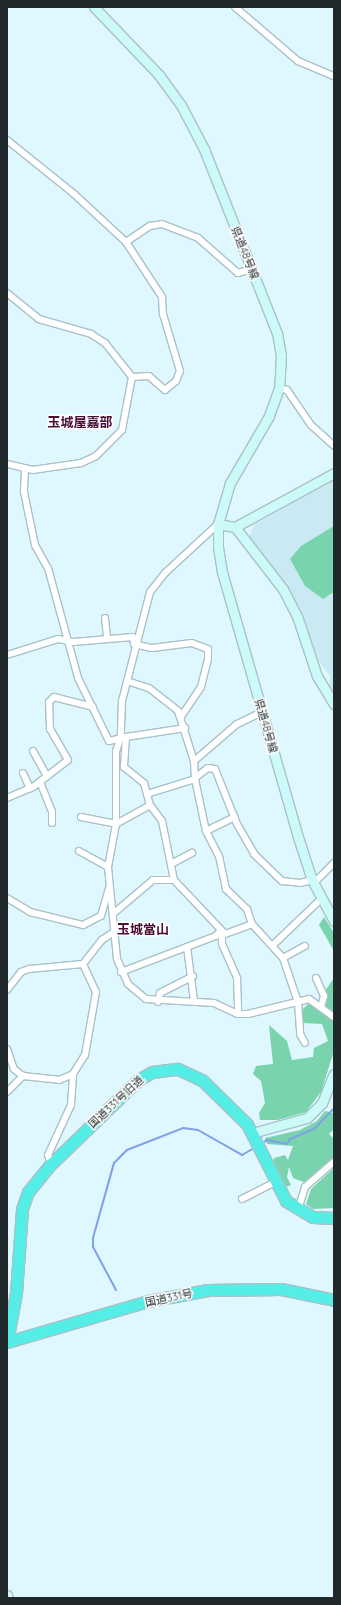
<!DOCTYPE html>
<html>
<head>
<meta charset="utf-8">
<style>
	body { margin:0 }
	#map { position:relative; width:341px; height:1605px; overflow:hidden; background:#dff7fe; font-family:Quicksand,"Noto Sans JP",sans-serif }
	div>[style] { position:absolute }
	[style*='--x'] { left:calc(var(--x)*1px); top:calc(var(--y)*1px); width:calc(var(--w)*1px); rotate:calc(var(--a)*1deg) }
	.built>* { inset:0; background:#caeaf3 }
	.green>* { inset:0; background:#79d4ae }
	.stream>* { height:2px; margin:-1px; padding:0 1px; transform-origin:1px; border-radius:1px; background:#809fea }
	.roads { filter:drop-shadow(1px 0 #a9c1c7) drop-shadow(-1px 0 #a9c1c7) drop-shadow(0 1px #a9c1c7) drop-shadow(0 -1px #a9c1c7) }
	.street>* { height:6px; margin:-3px; padding:0 3px; transform-origin:3px; border-radius:3px; background:#fff }
	.secondary>* { height:9px; margin:-4.5px; padding:0 4.5px; transform-origin:4.5px; border-radius:4.5px; background:#ccfaf8 }
	.highway>* { height:11px; margin:-5.5px; padding:0 5.5px; transform-origin:5.5px; border-radius:5.5px; background:#55eee6 }
	span { translate:-50% -50%; white-space:nowrap; text-align:center; line-height:1.15; -webkit-text-stroke:3px #fff; paint-order:stroke }
	.street-label { font-size:11px; color:#1f282a }
	.quarter-label { font-size:13px; color:#480d36; font-weight:700 }
	.frame { position:absolute; inset:0; border:8px solid #1f282a; pointer-events:none }
</style>
</head>
<body>
<div id="map">
	<div class="built">
		<i style="clip-path:polygon(334px 480px,334px 696px,329px 687px,330px 676px,317px 659px,300px 609px,249px 536px,254px 525px)"></i>
	</div>
	<div class="green">
		<i style="clip-path:polygon(334px 526px,334px 592px,323px 599px,305px 586px,290px 559px,301px 546px)"></i>
		<i style="clip-path:polygon(324px 917px,334px 933px,334px 951px,319px 925px)"></i>
		<i style="clip-path:polygon(334px 978px,334px 1009px,333px 1011px,318px 1001px)"></i>
		<i style="clip-path:polygon(309px 1003px,334px 1020px,334px 1051px,321px 1092px,306px 1112px,278px 1120px,260px 1120px,259px 1113px,265px 1103px,261px 1081px,253px 1074px,256px 1066px,273px 1064px,269px 1025px,287px 1041px,292px 1060px,313px 1057px,314px 1048px,328px 1041px,322px 1024px,303px 1023px,302px 1010px)"></i>
		<i style="clip-path:polygon(325px 1111px,334px 1113px,334px 1129px,329px 1134px,334px 1139px,334px 1160px,306px 1183px,293px 1178px,289px 1167px,287px 1177px,291px 1185px,286px 1187px,273px 1162px,274px 1158px,285px 1155px,288px 1160px,293px 1146px,267px 1144px,265px 1138px,300px 1130px,317px 1121px)"></i>
		<i style="clip-path:polygon(334px 1168px,334px 1208px,313px 1209px,306px 1204px,311px 1189px)"></i>
	</div>
	<div class="stream">
		<i style="--x:261;--y:1144;--w:7;--a:-34"></i>
		<i style="--x:267;--y:1140;--w:20;--a:11"></i>
		<i style="--x:287;--y:1144;--w:6;--a:-59"></i>
		<i style="--x:290;--y:1139;--w:26;--a:-23"></i>
		<i style="--x:314;--y:1129;--w:29;--a:-46"></i>
		<i style="--x:116;--y:1290;--w:49;--a:-118.1"></i>
		<i style="--x:93;--y:1247;--w:9;--a:-90"></i>
		<i style="--x:93;--y:1238;--w:78;--a:-74.4"></i>
		<i style="--x:114;--y:1163;--w:18;--a:-45"></i>
		<i style="--x:127;--y:1150;--w:60;--a:-21.4"></i>
		<i style="--x:183;--y:1128;--w:15;--a:8"></i>
		<i style="--x:198;--y:1130;--w:51;--a:29.6"></i>
		<i style="--x:242;--y:1155;--w:14;--a:-30"></i>
	</div>
	<div class="roads">
		<div class="street">
			<i style="--x:235;--y:7;--w:83;--a:40.6"></i>
			<i style="--x:298;--y:61;--w:39;--a:23"></i>
			<i style="--x:7;--y:140;--w:85;--a:38.8"></i>
			<i style="--x:73;--y:193;--w:72;--a:42.8"></i>
			<i style="--x:126;--y:242;--w:66;--a:56.8"></i>
			<i style="--x:162;--y:297;--w:17;--a:87"></i>
			<i style="--x:163;--y:314;--w:59;--a:73.4"></i>
			<i style="--x:180;--y:371;--w:11;--a:112"></i>
			<i style="--x:176;--y:381;--w:14;--a:141"></i>
			<i style="--x:165;--y:390;--w:21;--a:-139"></i>
			<i style="--x:149;--y:376;--w:17;--a:177"></i>
			<i style="--x:132;--y:377;--w:54;--a:100.7"></i>
			<i style="--x:122;--y:430;--w:37;--a:135"></i>
			<i style="--x:96;--y:456;--w:17;--a:155"></i>
			<i style="--x:81;--y:463;--w:49;--a:171.7"></i>
			<i style="--x:33;--y:470;--w:27;--a:-167"></i>
			<i style="--x:126;--y:242;--w:29;--a:-34"></i>
			<i style="--x:150;--y:226;--w:12;--a:-9"></i>
			<i style="--x:162;--y:224;--w:39;--a:21"></i>
			<i style="--x:198;--y:238;--w:53;--a:41.2"></i>
			<i style="--x:238;--y:273;--w:15;--a:-16"></i>
			<i style="--x:7;--y:293;--w:41;--a:39.1"></i>
			<i style="--x:39;--y:319;--w:54;--a:16.1"></i>
			<i style="--x:91;--y:334;--w:17;--a:33"></i>
			<i style="--x:105;--y:343;--w:43;--a:51.5"></i>
			<i style="--x:279;--y:388;--w:8;--a:14"></i>
			<i style="--x:287;--y:390;--w:42;--a:55.6"></i>
			<i style="--x:311;--y:425;--w:31;--a:42"></i>
			<i style="--x:25;--y:470;--w:22;--a:93"></i>
			<i style="--x:24;--y:492;--w:54;--a:78.3"></i>
			<i style="--x:35;--y:545;--w:26;--a:61"></i>
			<i style="--x:48;--y:568;--w:114;--a:74.7"></i>
			<i style="--x:78;--y:678;--w:70;--a:63.8"></i>
			<i style="--x:109;--y:741;--w:17;--a:-13"></i>
			<i style="--x:126;--y:737;--w:30;--a:94"></i>
			<i style="--x:124;--y:767;--w:26;--a:39"></i>
			<i style="--x:144;--y:783;--w:23;--a:75"></i>
			<i style="--x:150;--y:805;--w:20;--a:53"></i>
			<i style="--x:162;--y:821;--w:60;--a:78.5"></i>
			<i style="--x:174;--y:880;--w:74;--a:46.6"></i>
			<i style="--x:225;--y:934;--w:29;--a:-20"></i>
			<i style="--x:218;--y:524;--w:72;--a:137.2"></i>
			<i style="--x:165;--y:573;--w:24;--a:128"></i>
			<i style="--x:150;--y:592;--w:113;--a:104.4"></i>
			<i style="--x:122;--y:701;--w:35;--a:92"></i>
			<i style="--x:121;--y:736;--w:16;--a:108"></i>
			<i style="--x:116;--y:751;--w:73;--a:90"></i>
			<i style="--x:116;--y:824;--w:44;--a:100.5"></i>
			<i style="--x:108;--y:867;--w:92;--a:84.4"></i>
			<i style="--x:117;--y:959;--w:27;--a:66"></i>
			<i style="--x:128;--y:984;--w:23;--a:40"></i>
			<i style="--x:146;--y:999;--w:68;--a:3.4"></i>
			<i style="--x:214;--y:1003;--w:26;--a:25"></i>
			<i style="--x:238;--y:1014;--w:10;--a:0"></i>
			<i style="--x:248;--y:1014;--w:63;--a:-13.8"></i>
			<i style="--x:309;--y:999;--w:31;--a:36"></i>
			<i style="--x:105;--y:618;--w:19;--a:84"></i>
			<i style="--x:7;--y:655;--w:53;--a:-17.4"></i>
			<i style="--x:58;--y:639;--w:15;--a:11"></i>
			<i style="--x:73;--y:642;--w:60;--a:-4.8"></i>
			<i style="--x:133;--y:637;--w:7;--a:82"></i>
			<i style="--x:134;--y:644;--w:18;--a:13"></i>
			<i style="--x:152;--y:648;--w:40;--a:-7.1"></i>
			<i style="--x:192;--y:643;--w:17;--a:21"></i>
			<i style="--x:208;--y:649;--w:10;--a:90"></i>
			<i style="--x:208;--y:659;--w:29;--a:104"></i>
			<i style="--x:201;--y:687;--w:36;--a:124"></i>
			<i style="--x:127;--y:681;--w:23;--a:18"></i>
			<i style="--x:149;--y:688;--w:37;--a:38"></i>
			<i style="--x:178;--y:711;--w:52;--a:72.3"></i>
			<i style="--x:262;--y:712;--w:28;--a:154"></i>
			<i style="--x:237;--y:724;--w:57;--a:139.3"></i>
			<i style="--x:194;--y:761;--w:18;--a:87"></i>
			<i style="--x:195;--y:779;--w:53;--a:78.1"></i>
			<i style="--x:206;--y:831;--w:28;--a:63"></i>
			<i style="--x:219;--y:856;--w:34;--a:78"></i>
			<i style="--x:226;--y:889;--w:29;--a:44"></i>
			<i style="--x:247;--y:909;--w:16;--a:72"></i>
			<i style="--x:252;--y:924;--w:46;--a:47.6"></i>
			<i style="--x:283;--y:958;--w:46;--a:71.2"></i>
			<i style="--x:298;--y:1002;--w:32;--a:86"></i>
			<i style="--x:300;--y:1034;--w:10;--a:61"></i>
			<i style="--x:126;--y:737;--w:60;--a:-8.7"></i>
			<i style="--x:33;--y:751;--w:29;--a:61"></i>
			<i style="--x:23;--y:773;--w:17;--a:66"></i>
			<i style="--x:195;--y:778;--w:16;--a:-38"></i>
			<i style="--x:208;--y:768;--w:7;--a:8"></i>
			<i style="--x:215;--y:769;--w:59;--a:68.2"></i>
			<i style="--x:237;--y:824;--w:34;--a:60"></i>
			<i style="--x:254;--y:854;--w:39;--a:44"></i>
			<i style="--x:282;--y:881;--w:18;--a:6"></i>
			<i style="--x:300;--y:883;--w:18;--a:-13"></i>
			<i style="--x:318;--y:879;--w:23;--a:-45"></i>
			<i style="--x:40;--y:782;--w:31;--a:68"></i>
			<i style="--x:52;--y:811;--w:12;--a:90"></i>
			<i style="--x:147;--y:794;--w:50;--a:-17.4"></i>
			<i style="--x:7;--y:798;--w:28;--a:-23"></i>
			<i style="--x:33;--y:787;--w:44;--a:-37.6"></i>
			<i style="--x:68;--y:760;--w:36;--a:-120"></i>
			<i style="--x:50;--y:729;--w:27;--a:-92"></i>
			<i style="--x:49;--y:702;--w:7;--a:-45"></i>
			<i style="--x:54;--y:697;--w:40;--a:14.4"></i>
			<i style="--x:81;--y:817;--w:36;--a:11"></i>
			<i style="--x:116;--y:824;--w:39;--a:-29"></i>
			<i style="--x:206;--y:831;--w:32;--a:-26"></i>
			<i style="--x:79;--y:851;--w:33;--a:29"></i>
			<i style="--x:171;--y:864;--w:24;--a:-28"></i>
			<i style="--x:7;--y:898;--w:27;--a:31"></i>
			<i style="--x:30;--y:912;--w:55;--a:13.8"></i>
			<i style="--x:83;--y:925;--w:20;--a:-27"></i>
			<i style="--x:101;--y:916;--w:29;--a:-74"></i>
			<i style="--x:114;--y:913;--w:51;--a:-40.2"></i>
			<i style="--x:153;--y:880;--w:21;--a:0"></i>
			<i style="--x:222;--y:932;--w:12;--a:90"></i>
			<i style="--x:222;--y:944;--w:37;--a:66"></i>
			<i style="--x:237;--y:978;--w:36;--a:88"></i>
			<i style="--x:273;--y:945;--w:66;--a:-43.8"></i>
			<i style="--x:187;--y:947;--w:54;--a:82.6"></i>
			<i style="--x:283;--y:958;--w:25;--a:-29"></i>
			<i style="--x:121;--y:972;--w:102;--a:-20.8"></i>
			<i style="--x:216;--y:936;--w:6;--a:-51"></i>
			<i style="--x:316;--y:978;--w:20;--a:66"></i>
			<i style="--x:324;--y:996;--w:11;--a:105"></i>
			<i style="--x:7;--y:990;--w:23;--a:-52"></i>
			<i style="--x:21;--y:972;--w:9;--a:-21"></i>
			<i style="--x:29;--y:969;--w:54;--a:-5.3"></i>
			<i style="--x:83;--y:964;--w:31;--a:-52"></i>
			<i style="--x:102;--y:940;--w:11;--a:-34"></i>
			<i style="--x:158;--y:1002;--w:9;--a:-77"></i>
			<i style="--x:160;--y:993;--w:37;--a:-27"></i>
			<i style="--x:7;--y:1049;--w:21;--a:71"></i>
			<i style="--x:14;--y:1069;--w:11;--a:38"></i>
			<i style="--x:23;--y:1076;--w:36;--a:6"></i>
			<i style="--x:59;--y:1080;--w:15;--a:-23"></i>
			<i style="--x:73;--y:1074;--w:22;--a:-58"></i>
			<i style="--x:85;--y:1055;--w:64;--a:-80.1"></i>
			<i style="--x:96;--y:992;--w:31;--a:-115"></i>
			<i style="--x:7;--y:1092;--w:23;--a:-45"></i>
			<i style="--x:51;--y:1164;--w:9;--a:-108"></i>
			<i style="--x:48;--y:1155;--w:55;--a:-65.3"></i>
			<i style="--x:71;--y:1105;--w:31;--a:-86"></i>
			<i style="--x:242;--y:1199;--w:36;--a:-27"></i>
			<i style="--x:298;--y:1210;--w:24;--a:-73"></i>
			<i style="--x:305;--y:1187;--w:38;--a:-41"></i>
		</div>
		<div class="secondary">
			<i style="--x:94;--y:7;--w:94;--a:46.3"></i>
			<i style="--x:159;--y:75;--w:37;--a:54"></i>
			<i style="--x:181;--y:105;--w:50;--a:62.4"></i>
			<i style="--x:204;--y:149;--w:198;--a:68.4"></i>
			<i style="--x:277;--y:333;--w:22;--a:80"></i>
			<i style="--x:281;--y:355;--w:33;--a:93"></i>
			<i style="--x:279;--y:388;--w:30;--a:110"></i>
			<i style="--x:269;--y:416;--w:78;--a:120.2"></i>
			<i style="--x:230;--y:483;--w:43;--a:106.3"></i>
			<i style="--x:218;--y:524;--w:23;--a:90"></i>
			<i style="--x:218;--y:547;--w:25;--a:81"></i>
			<i style="--x:222;--y:572;--w:276;--a:74"></i>
			<i style="--x:298;--y:837;--w:45;--a:72"></i>
			<i style="--x:312;--y:880;--w:47;--a:61.8"></i>
			<i style="--x:218;--y:524;--w:17;--a:10"></i>
			<i style="--x:235;--y:527;--w:78;--a:52.3"></i>
			<i style="--x:283;--y:589;--w:30;--a:63"></i>
			<i style="--x:297;--y:616;--w:63;--a:71.6"></i>
			<i style="--x:317;--y:676;--w:33;--a:59"></i>
			<i style="--x:235;--y:527;--w:113;--a:-28.6"></i>
			<i style="--x:252;--y:1133;--w:57;--a:-15.3"></i>
			<i style="--x:307;--y:1118;--w:21;--a:-45"></i>
			<i style="--x:322;--y:1103;--w:31;--a:-68"></i>
			<i style="--x:7;--y:1595;--w:3;--a:72"></i>
		</div>
		<div class="highway">
			<i style="--x:7;--y:1342;--w:50;--a:-79.6"></i>
			<i style="--x:16;--y:1293;--w:84;--a:-85.9"></i>
			<i style="--x:22;--y:1209;--w:18;--a:-71"></i>
			<i style="--x:28;--y:1192;--w:36;--a:-51"></i>
			<i style="--x:51;--y:1164;--w:121;--a:-44"></i>
			<i style="--x:138;--y:1080;--w:16;--a:-30"></i>
			<i style="--x:152;--y:1072;--w:26;--a:-7"></i>
			<i style="--x:178;--y:1069;--w:26;--a:25"></i>
			<i style="--x:202;--y:1080;--w:63;--a:44.4"></i>
			<i style="--x:247;--y:1124;--w:86;--a:63.1"></i>
			<i style="--x:286;--y:1201;--w:31;--a:31"></i>
			<i style="--x:313;--y:1217;--w:21;--a:3"></i>
			<i style="--x:7;--y:1342;--w:147;--a:-16.2"></i>
			<i style="--x:148;--y:1301;--w:61;--a:-10.4"></i>
			<i style="--x:208;--y:1290;--w:73;--a:-0.8"></i>
			<i style="--x:281;--y:1289;--w:54;--a:11.7"></i>
		</div>
	</div>
	<div class="street-label">
		<span style="left:245px;top:253px;rotate:68deg">県道48号線</span>
		<span style="left:266px;top:726px;rotate:74deg">県道48号線</span>
		<span style="left:116px;top:1102px;rotate:-43deg">国道331号旧道</span>
		<span style="left:169px;top:1298px;rotate:-12deg">国道331号</span>
	</div>
	<div class="quarter-label">
		<span style="left:80px;top:422px">玉城屋嘉部</span>
		<span style="left:143px;top:929px">玉城當山</span>
	</div>
	<div class="frame"></div>
</div>
</body>
</html>
